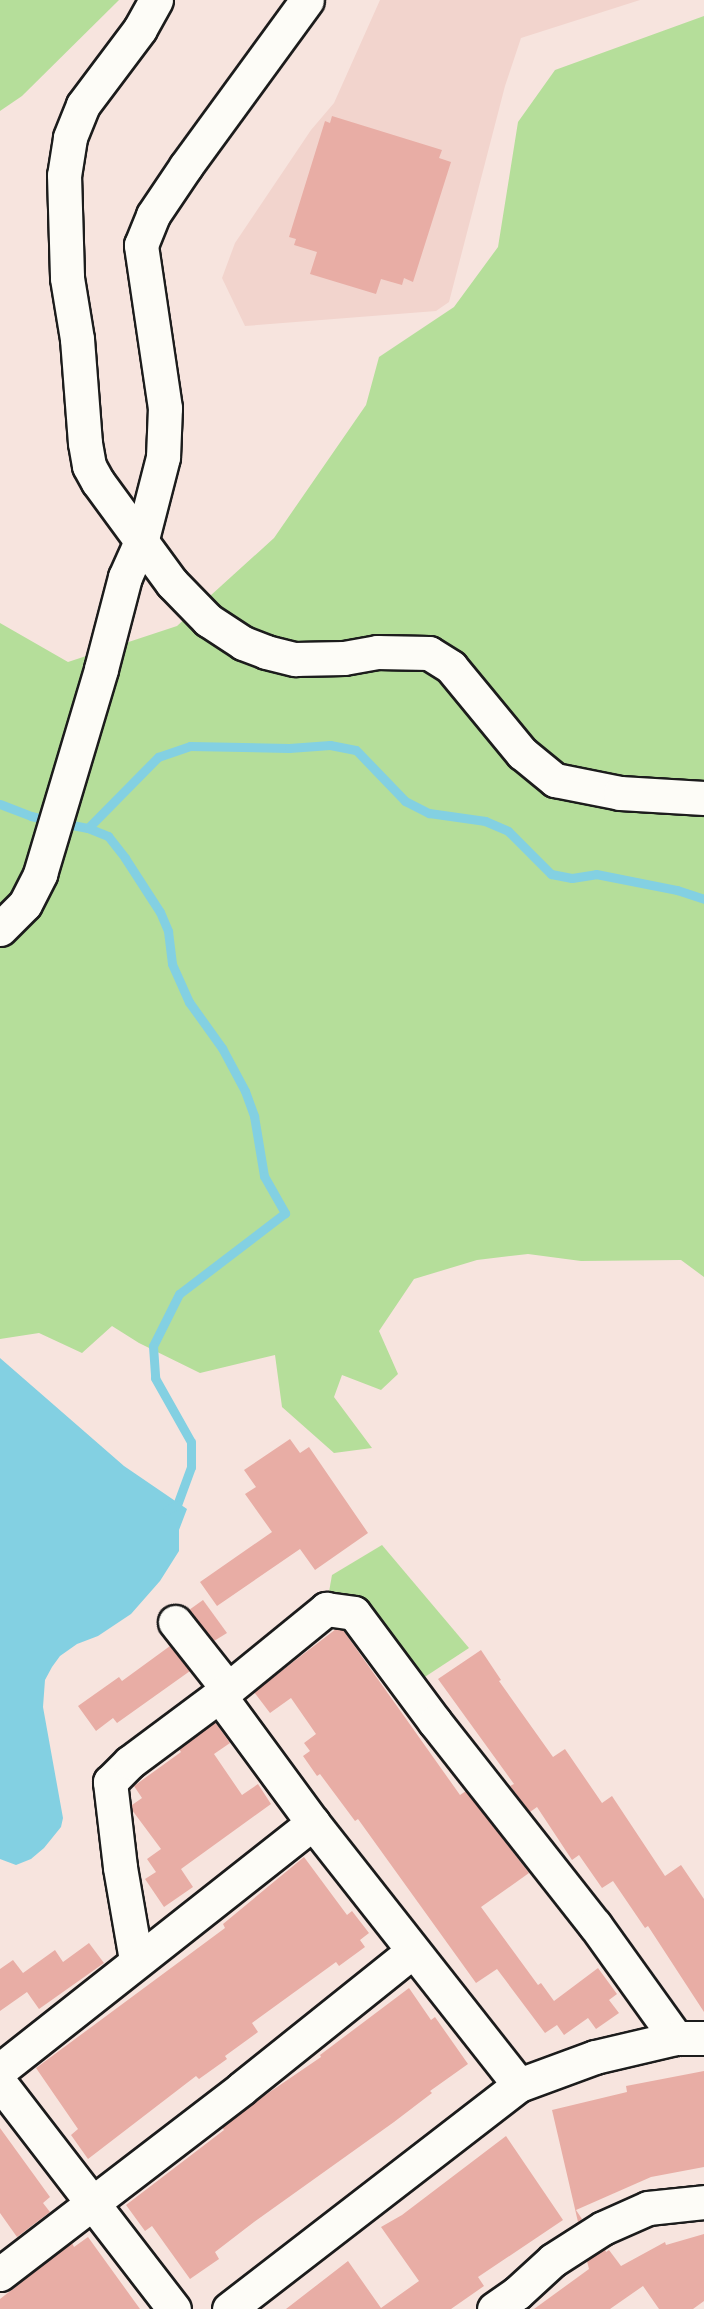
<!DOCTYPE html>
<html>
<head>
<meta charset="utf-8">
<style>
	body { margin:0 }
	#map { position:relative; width:704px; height:2309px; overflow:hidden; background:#f7e4de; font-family:"Gochi Hand",sans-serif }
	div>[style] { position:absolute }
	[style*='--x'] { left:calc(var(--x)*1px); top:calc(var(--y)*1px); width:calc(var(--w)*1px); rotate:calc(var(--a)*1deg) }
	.built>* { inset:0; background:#f2d4cd }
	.green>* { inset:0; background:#b5de9a }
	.water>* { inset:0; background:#83d0e2 }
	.stream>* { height:9px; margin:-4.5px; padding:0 4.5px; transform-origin:4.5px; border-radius:4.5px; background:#83d0e2 }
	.building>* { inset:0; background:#e8ada5 }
	.roads { filter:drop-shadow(2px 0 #1c1c1c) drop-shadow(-2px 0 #1c1c1c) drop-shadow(0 2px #1c1c1c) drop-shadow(0 -2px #1c1c1c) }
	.minor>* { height:33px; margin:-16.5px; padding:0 16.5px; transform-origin:16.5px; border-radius:16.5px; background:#fdfcf7 }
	span { translate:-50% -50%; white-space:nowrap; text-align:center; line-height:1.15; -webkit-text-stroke:4.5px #fdfcf7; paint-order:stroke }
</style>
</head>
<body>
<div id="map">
	<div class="built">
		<i style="clip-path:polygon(380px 0,640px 0,521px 38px,505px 86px,449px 302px,436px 311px,245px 326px,222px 278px,235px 243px,311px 130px,334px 103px)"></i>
	</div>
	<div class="green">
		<i style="clip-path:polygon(0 0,119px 0,22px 96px,0 111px)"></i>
		<i style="clip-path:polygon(704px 16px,704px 1277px,681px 1260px,581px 1261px,528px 1254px,477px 1260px,414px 1279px,379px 1331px,398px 1374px,381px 1390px,342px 1375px,334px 1397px,372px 1448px,334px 1453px,282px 1407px,275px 1355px,200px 1373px,139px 1343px,112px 1326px,82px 1353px,39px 1333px,0 1339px,0 623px,68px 662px,177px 626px,274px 538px,366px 405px,379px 357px,454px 307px,498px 247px,518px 122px,555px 70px)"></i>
		<i style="clip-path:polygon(382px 1545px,469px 1648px,414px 1684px,327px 1603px,332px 1575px)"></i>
	</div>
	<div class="water">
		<i style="clip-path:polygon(0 1358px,124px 1466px,187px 1509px,179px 1530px,179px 1551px,160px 1581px,131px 1614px,98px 1636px,77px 1644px,60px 1656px,52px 1667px,45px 1680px,43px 1707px,63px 1818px,61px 1827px,44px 1848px,31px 1859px,16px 1865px,0 1859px)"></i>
	</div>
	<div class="stream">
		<i style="--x:0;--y:804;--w:33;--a:21"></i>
		<i style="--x:31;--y:816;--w:18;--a:13"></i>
		<i style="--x:62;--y:823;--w:26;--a:11"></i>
		<i style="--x:88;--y:828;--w:22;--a:22"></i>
		<i style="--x:108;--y:836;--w:28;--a:52"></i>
		<i style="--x:125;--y:858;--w:64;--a:57.1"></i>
		<i style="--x:160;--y:912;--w:21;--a:67"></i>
		<i style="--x:168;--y:931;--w:33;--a:83"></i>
		<i style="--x:172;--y:964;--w:42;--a:65.9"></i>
		<i style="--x:189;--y:1002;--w:57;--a:54.3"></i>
		<i style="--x:222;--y:1048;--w:49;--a:61.9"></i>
		<i style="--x:245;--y:1091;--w:27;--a:70"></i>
		<i style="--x:254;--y:1116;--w:61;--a:80.5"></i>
		<i style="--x:264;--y:1176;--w:43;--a:60.4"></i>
		<i style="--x:285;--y:1213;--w:133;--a:142.6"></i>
		<i style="--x:179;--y:1294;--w:58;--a:116.6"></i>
		<i style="--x:153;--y:1346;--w:32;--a:86"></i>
		<i style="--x:155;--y:1378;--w:73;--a:60.6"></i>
		<i style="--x:191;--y:1442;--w:25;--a:90"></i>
		<i style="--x:191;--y:1467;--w:40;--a:110.2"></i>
		<i style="--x:177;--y:1505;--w:11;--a:153"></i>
		<i style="--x:88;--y:828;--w:100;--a:-45.4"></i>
		<i style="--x:158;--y:757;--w:34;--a:-19"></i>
		<i style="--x:190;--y:746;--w:99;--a:1.2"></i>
		<i style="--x:289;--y:748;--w:41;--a:-4.2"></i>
		<i style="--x:330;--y:745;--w:26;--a:11"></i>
		<i style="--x:356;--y:750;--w:71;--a:46.1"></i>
		<i style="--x:405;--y:801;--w:27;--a:27"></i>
		<i style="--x:429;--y:813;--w:57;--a:8.1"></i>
		<i style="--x:485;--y:821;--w:25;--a:23"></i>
		<i style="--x:508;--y:831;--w:61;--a:45"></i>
		<i style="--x:551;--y:874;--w:21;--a:11"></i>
		<i style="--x:572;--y:878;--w:24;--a:-9"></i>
		<i style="--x:596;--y:874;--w:83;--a:11.2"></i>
		<i style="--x:677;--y:890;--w:28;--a:18"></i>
	</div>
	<div class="building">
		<i style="clip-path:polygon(332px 116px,442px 150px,439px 158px,451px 162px,413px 282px,404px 278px,402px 285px,381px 279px,376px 294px,310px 274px,317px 252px,294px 245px,296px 239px,289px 237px,325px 121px,330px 123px)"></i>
		<i style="clip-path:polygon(290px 1439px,300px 1453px,309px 1447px,368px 1533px,315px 1570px,300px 1549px,217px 1606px,200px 1582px,272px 1532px,245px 1494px,256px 1487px,244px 1470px)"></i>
		<i style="clip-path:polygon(203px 1600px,227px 1633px,214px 1641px,189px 1610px)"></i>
		<i style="clip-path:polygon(336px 1629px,343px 1630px,460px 1795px,466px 1791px,529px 1873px,481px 1907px,538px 1985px,541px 1983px,554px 2001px,598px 1968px,617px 1994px,609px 2000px,619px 2013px,596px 2029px,588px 2018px,564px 2035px,557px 2025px,545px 2033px,497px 1969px,476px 1983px,358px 1819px,355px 1821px,320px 1774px,317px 1776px,303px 1756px,310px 1751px,304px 1743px,316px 1734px,291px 1698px,270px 1713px,254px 1692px)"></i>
		<i style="clip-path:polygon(170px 1646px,190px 1671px,117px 1723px,113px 1718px,96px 1731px,78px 1706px,119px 1677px,122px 1681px)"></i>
		<i style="clip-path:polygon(481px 1650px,501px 1680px,499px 1681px,553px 1757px,565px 1749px,602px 1803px,612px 1796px,665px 1876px,681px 1865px,704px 1899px,704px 2012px,648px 1926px,645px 1928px,613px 1881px,602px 1888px,579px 1855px,572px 1860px,537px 1807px,530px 1812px,510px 1786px,514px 1784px,438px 1679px)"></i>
		<i style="clip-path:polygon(215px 1722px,230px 1743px,214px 1754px,242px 1795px,258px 1784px,271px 1804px,181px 1869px,193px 1887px,164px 1907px,145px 1879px,156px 1872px,147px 1859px,161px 1849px,132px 1810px,132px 1805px,142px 1798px,134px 1786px,181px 1752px,179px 1749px)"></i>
		<i style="clip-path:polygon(304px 1857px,347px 1915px,352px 1911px,369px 1933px,360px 1940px,365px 1947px,339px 1966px,336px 1962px,252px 2023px,258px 2032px,225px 2056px,227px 2059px,199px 2079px,196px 2076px,88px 2159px,71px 2135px,78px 2129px,36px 2068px,225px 1928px,223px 1924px)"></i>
		<i style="clip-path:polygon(89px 1943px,104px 1963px,39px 2009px,27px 1992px,0 2011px,0 1969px,13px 1960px,23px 1973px,55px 1950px,63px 1962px)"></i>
		<i style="clip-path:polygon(409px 1988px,431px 2020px,435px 2017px,468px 2064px,430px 2091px,432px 2093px,394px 2122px,254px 2222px,215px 2252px,219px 2259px,190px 2279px,152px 2226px,145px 2231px,126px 2205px,224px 2130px,222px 2127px,242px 2111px,321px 2057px,320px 2055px)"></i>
		<i style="clip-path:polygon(704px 2071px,704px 2167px,651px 2177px,576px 2210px,582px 2219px,578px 2222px,552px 2110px,627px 2092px,626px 2086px)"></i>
		<i style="clip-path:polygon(0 2128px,50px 2197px,43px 2203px,50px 2212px,17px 2237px,0 2213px)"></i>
		<i style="clip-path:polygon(506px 2136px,563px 2220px,478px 2277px,484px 2286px,451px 2309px,286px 2309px,348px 2261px,381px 2308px,419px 2281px,381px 2227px,402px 2215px)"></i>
		<i style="clip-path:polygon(704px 2234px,704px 2301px,693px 2309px,659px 2309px,643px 2286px,610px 2309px,534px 2309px,589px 2269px,587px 2261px,605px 2249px,606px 2252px,609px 2250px,621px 2266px,665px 2242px,666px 2245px)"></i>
		<i style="clip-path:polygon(88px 2237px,140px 2309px,0 2309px,0 2299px,72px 2243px,74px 2247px)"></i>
	</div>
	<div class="roads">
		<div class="minor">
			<i style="--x:156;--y:0;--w:33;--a:119"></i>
			<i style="--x:140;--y:29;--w:95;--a:126.9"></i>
			<i style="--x:83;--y:105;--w:35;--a:112"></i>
			<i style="--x:70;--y:138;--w:37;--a:99"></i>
			<i style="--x:64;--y:175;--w:103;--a:88.3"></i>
			<i style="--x:67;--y:278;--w:62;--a:80.7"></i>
			<i style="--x:77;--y:339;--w:104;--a:85.6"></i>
			<i style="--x:85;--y:443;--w:23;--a:80"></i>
			<i style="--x:89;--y:466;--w:18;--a:61"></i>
			<i style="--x:98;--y:482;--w:125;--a:53.8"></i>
			<i style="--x:172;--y:583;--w:52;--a:45.8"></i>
			<i style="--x:208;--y:620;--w:42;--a:33.3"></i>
			<i style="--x:243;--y:643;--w:25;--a:21"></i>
			<i style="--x:266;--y:652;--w:30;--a:14"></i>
			<i style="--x:295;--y:659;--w:49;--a:-1.2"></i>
			<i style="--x:344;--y:658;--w:34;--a:-10"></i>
			<i style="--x:377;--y:652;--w:52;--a:1.1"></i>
			<i style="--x:429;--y:653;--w:26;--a:32"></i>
			<i style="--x:451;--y:667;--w:112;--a:50.5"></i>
			<i style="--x:522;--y:753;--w:43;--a:39.3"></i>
			<i style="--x:555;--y:780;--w:66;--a:11.3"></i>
			<i style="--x:620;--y:793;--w:84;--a:3.4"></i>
			<i style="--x:0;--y:929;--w:35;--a:-45"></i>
			<i style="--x:25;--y:904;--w:34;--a:-63"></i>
			<i style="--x:40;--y:874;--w:214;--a:-73.4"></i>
			<i style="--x:101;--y:669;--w:95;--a:-75.4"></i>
			<i style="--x:125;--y:577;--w:42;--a:-65.9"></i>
			<i style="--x:142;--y:539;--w:85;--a:-75.6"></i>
			<i style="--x:163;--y:457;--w:49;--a:-87.7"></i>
			<i style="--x:165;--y:408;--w:165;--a:-98.4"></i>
			<i style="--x:141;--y:245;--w:32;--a:-68"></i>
			<i style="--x:153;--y:215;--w:59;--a:-56"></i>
			<i style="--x:186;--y:166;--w:205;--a:-53.9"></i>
			<i style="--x:175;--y:1622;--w:85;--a:51.7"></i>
			<i style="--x:313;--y:1823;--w:333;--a:51.8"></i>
			<i style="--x:136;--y:1960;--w:94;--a:-99.8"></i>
			<i style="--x:120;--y:1867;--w:86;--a:-96.7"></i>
			<i style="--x:110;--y:1782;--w:28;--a:-45"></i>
			<i style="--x:130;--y:1762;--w:122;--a:-36.7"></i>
			<i style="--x:228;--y:1689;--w:127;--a:-39.2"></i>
			<i style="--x:326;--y:1609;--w:28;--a:8"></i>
			<i style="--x:354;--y:1613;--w:136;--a:53.4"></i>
			<i style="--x:435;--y:1722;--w:258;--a:51.8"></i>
			<i style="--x:595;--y:1925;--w:139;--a:54.4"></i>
			<i style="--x:0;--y:2070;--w:399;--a:-38.3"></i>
			<i style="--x:313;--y:1823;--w:159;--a:-126.3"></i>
			<i style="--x:0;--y:2083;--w:285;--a:52.4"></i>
			<i style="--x:0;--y:2274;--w:305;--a:-37.5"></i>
			<i style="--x:242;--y:2088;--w:218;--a:-38.7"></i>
			<i style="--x:229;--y:2309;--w:366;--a:-37.7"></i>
			<i style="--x:519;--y:2085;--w:81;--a:-20.2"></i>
			<i style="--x:595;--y:2057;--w:83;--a:-13.2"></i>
			<i style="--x:676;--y:2038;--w:28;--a:0"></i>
			<i style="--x:494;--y:2309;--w:28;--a:-35"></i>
			<i style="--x:517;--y:2293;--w:49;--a:-42.5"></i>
			<i style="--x:553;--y:2260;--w:59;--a:-32.6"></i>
			<i style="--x:603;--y:2228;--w:49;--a:-24"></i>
			<i style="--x:648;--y:2208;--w:56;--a:-6.1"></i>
		</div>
	</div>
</div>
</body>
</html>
